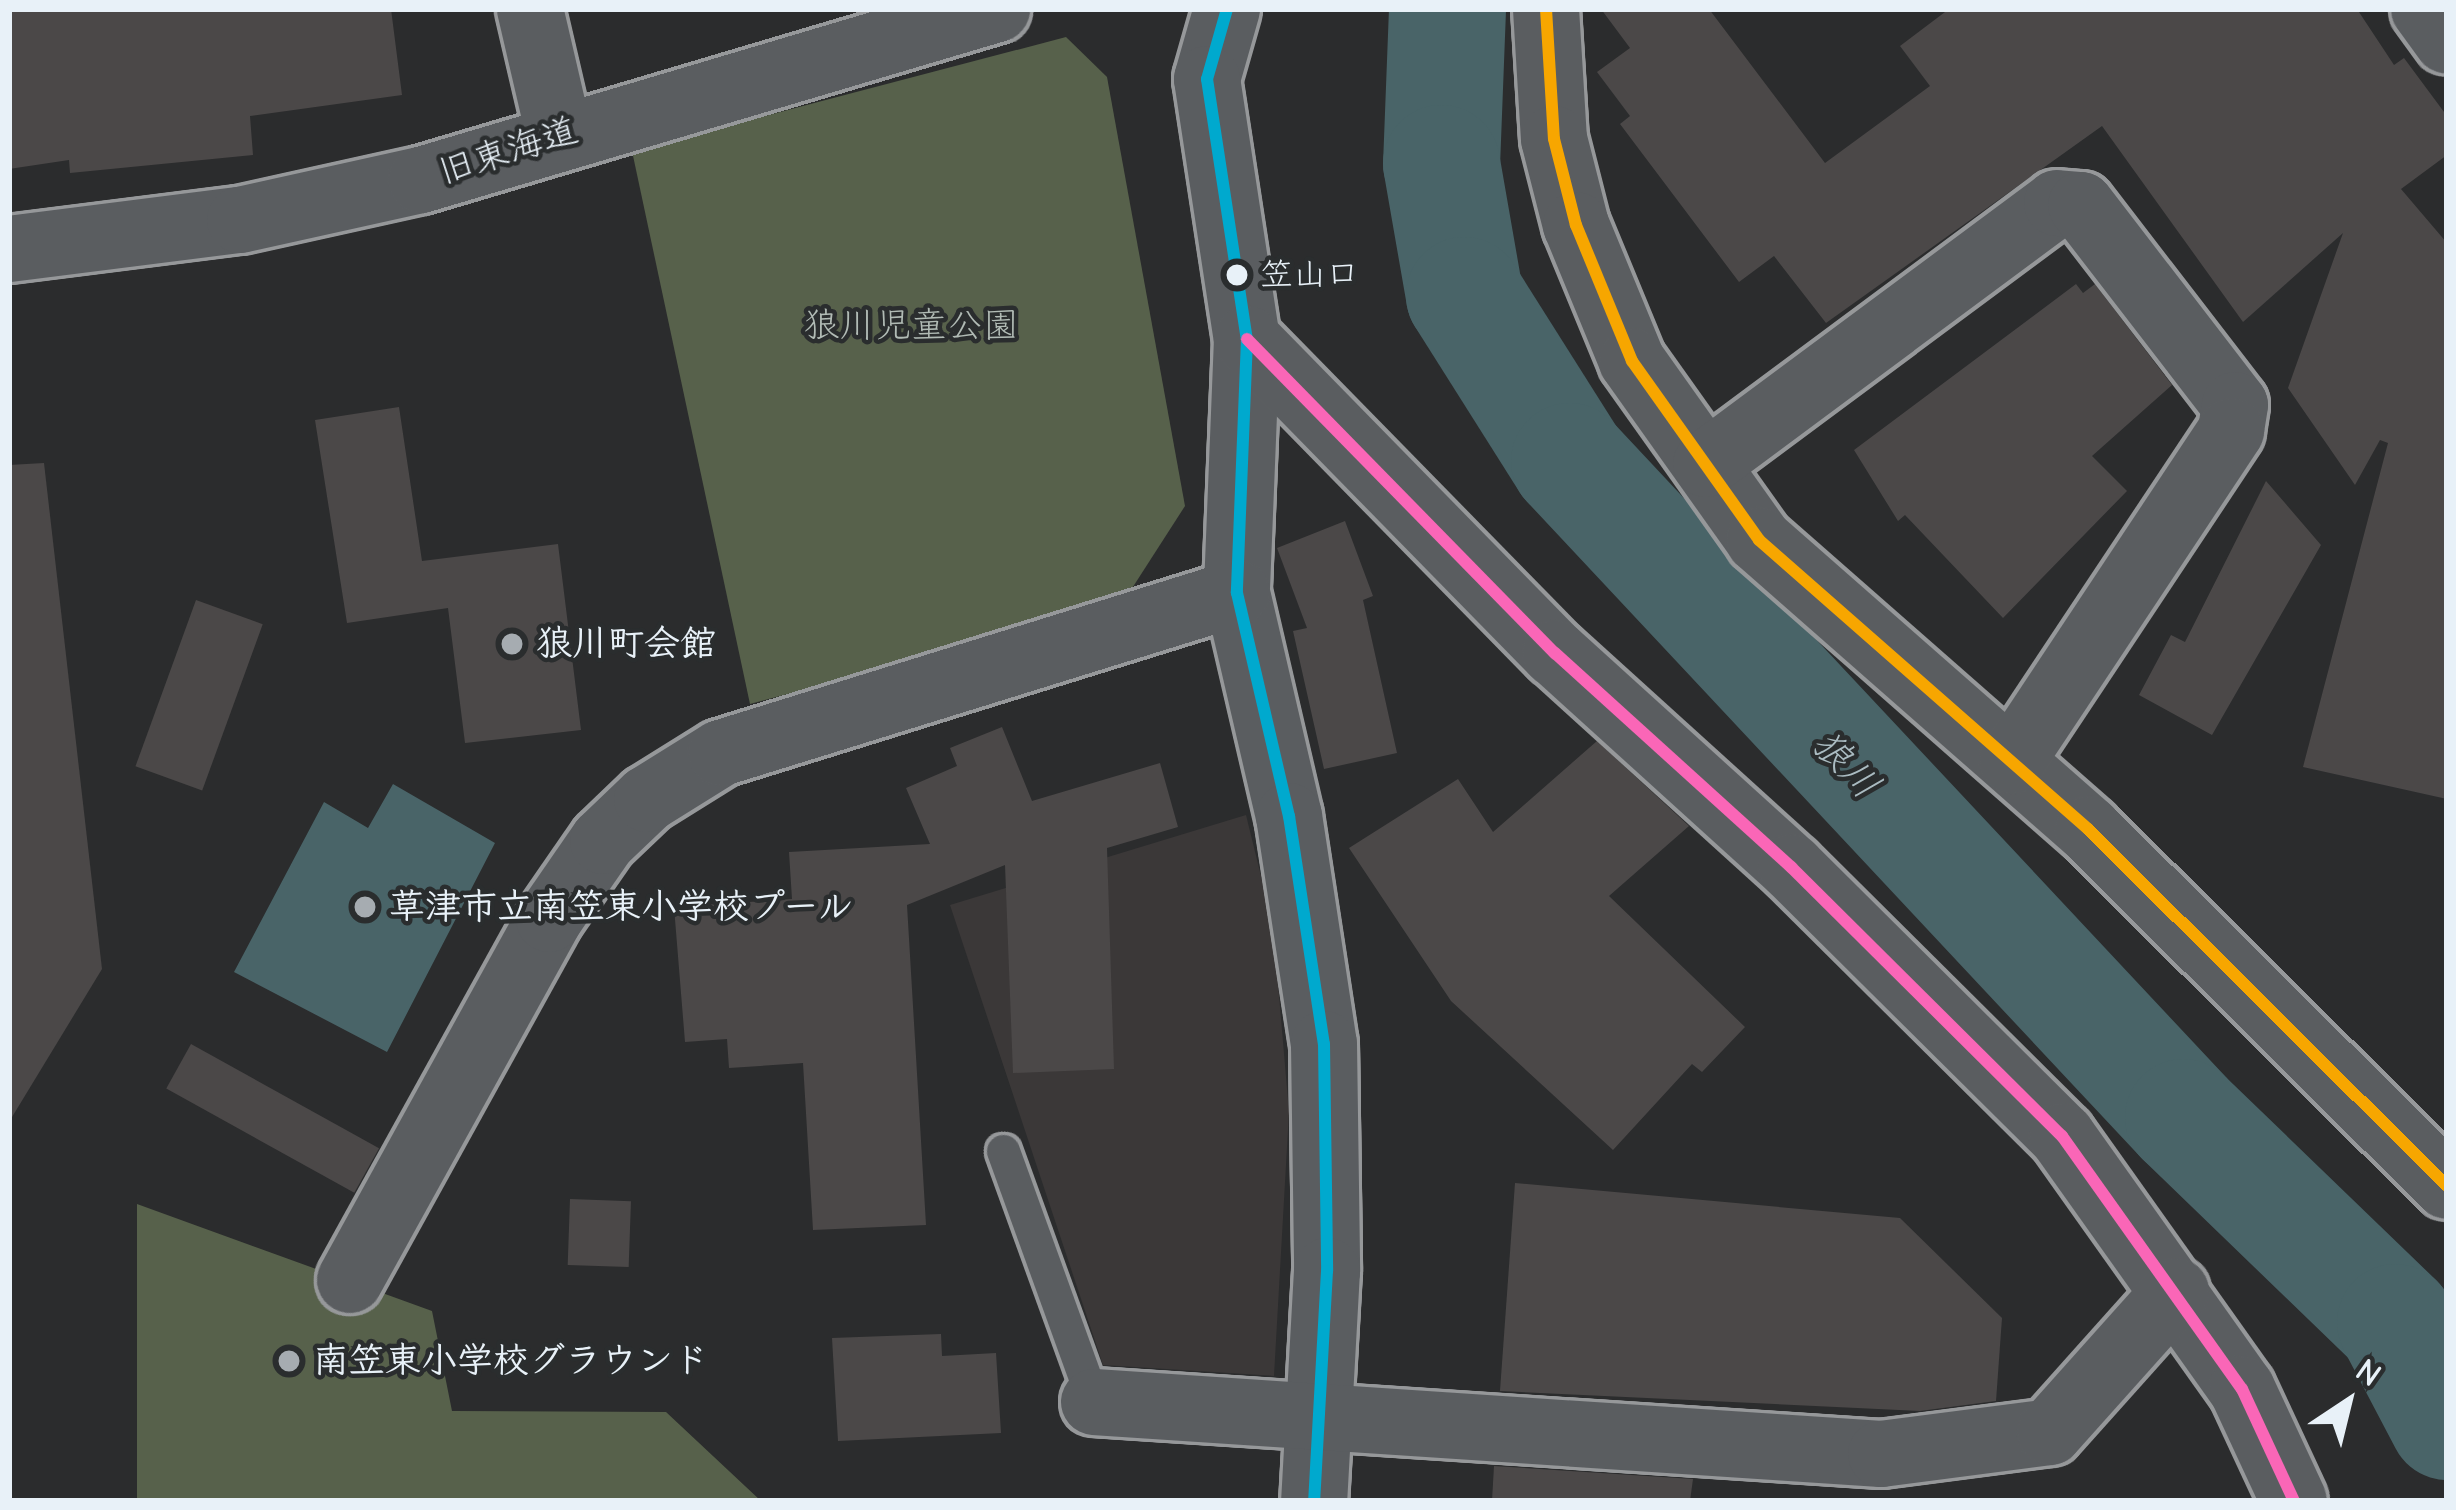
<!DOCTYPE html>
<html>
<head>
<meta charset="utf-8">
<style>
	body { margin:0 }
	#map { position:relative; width:2456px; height:1510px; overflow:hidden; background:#2b2c2d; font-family:"Comic Neue","Klee One",sans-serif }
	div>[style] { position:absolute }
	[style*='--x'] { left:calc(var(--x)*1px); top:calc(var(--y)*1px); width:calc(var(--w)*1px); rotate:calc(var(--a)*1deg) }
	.built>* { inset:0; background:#3b3838 }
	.green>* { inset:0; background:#57614b }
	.water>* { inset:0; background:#496468 }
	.river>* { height:117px; margin:-58.5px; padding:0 58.5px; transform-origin:58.5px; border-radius:58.5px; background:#496468 }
	.building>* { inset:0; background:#4b4848; transform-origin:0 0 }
	.roads { filter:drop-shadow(3px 0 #96989a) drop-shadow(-3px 0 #96989a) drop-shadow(0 3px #96989a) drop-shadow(0 -3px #96989a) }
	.service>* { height:33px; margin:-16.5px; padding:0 16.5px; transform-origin:16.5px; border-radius:16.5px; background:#5a5d60 }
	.minor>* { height:66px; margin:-33px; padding:0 33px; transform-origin:33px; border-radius:33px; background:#5a5d60 }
	.bus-1>* { height:12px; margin:-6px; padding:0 6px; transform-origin:6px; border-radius:6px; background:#00a9ce }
	.bus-2>* { height:12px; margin:-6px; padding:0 6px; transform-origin:6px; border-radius:6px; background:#f7a600 }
	.bus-3>* { height:12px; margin:-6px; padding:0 6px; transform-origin:6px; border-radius:6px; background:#fa66b7 }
	.dots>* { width:33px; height:33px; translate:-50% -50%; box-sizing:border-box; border:6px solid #2a2d2e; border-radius:50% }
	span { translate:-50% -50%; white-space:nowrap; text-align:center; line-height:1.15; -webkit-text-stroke:9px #2a2d2e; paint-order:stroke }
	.bus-label { font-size:33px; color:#e8f1f8 }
	.left { translate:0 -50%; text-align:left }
	.street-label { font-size:36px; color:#e8f1f8 }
	.park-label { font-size:36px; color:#b1bbb5 }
	.poi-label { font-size:36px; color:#e8f1f8; font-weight:700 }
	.water-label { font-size:39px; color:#aabbc1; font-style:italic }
	.frame { position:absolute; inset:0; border:12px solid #e8f1f8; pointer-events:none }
	.north { position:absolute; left:2288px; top:1342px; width:120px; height:120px; -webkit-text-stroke:9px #2a2d2e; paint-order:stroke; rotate:35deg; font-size:33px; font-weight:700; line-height:48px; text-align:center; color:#e8f1f8 }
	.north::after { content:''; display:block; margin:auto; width:42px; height:54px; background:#e8f1f8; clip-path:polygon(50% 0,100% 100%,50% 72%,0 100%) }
</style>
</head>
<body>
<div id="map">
	<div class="built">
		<i style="clip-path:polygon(1246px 815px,1273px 925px,1289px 1112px,1274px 1376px,1103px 1365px,950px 905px)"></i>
	</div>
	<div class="green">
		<i style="clip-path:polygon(1066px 37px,1107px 77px,1185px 506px,1120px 607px,750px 704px,632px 151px)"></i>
		<i style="clip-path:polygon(137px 1204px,432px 1311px,452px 1411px,666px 1412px,761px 1501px,137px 1501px)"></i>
	</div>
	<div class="water">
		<i style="clip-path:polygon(393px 784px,495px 843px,387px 1052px,234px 972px,324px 802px,368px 828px)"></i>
	</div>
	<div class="river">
		<i style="--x:1447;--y:9;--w:154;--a:92.2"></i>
		<i style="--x:1441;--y:163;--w:134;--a:80.1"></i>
		<i style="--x:1464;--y:295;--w:196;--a:57.7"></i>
		<i style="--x:1569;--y:461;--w:899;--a:46.89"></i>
		<i style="--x:2183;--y:1117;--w:295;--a:44"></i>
		<i style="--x:2395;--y:1322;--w:112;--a:62.3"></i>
	</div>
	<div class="building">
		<i style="clip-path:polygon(9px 9px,391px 9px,402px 95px,250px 116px,253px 155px,70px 173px,69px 160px,9px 169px)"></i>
		<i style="clip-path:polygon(1601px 9px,1709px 9px,1825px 163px,1930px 86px,1900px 46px,1949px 9px,2357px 9px,2394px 65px,2404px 58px,2447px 116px,2447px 155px,2401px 189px,2447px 243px,2447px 799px,2303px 767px,2388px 443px,2380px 440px,2355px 485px,2288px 388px,2343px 233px,2243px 322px,2102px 126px,1826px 323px,1774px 256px,1739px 282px,1620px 124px,1630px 116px,1597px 72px,1630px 48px)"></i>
		<i style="clip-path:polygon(2076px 284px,2083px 293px,2095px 284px,2172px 385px,2092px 456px,2127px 491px,2003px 618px,1905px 515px,1898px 521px,1854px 450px)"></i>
		<i style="clip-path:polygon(399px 407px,422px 561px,558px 544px,581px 730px,465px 743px,448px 608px,347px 623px,315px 420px)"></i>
		<i style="clip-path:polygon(44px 463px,102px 969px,9px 1122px,9px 465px)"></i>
		<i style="clip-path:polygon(2266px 481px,2321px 545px,2212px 735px,2139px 695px,2171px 635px,2185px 642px)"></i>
		<i style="clip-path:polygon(1345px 521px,1373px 596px,1363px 600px,1397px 753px,1324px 769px,1293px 631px,1307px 628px,1277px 548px)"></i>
		<i style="left:196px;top:600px;width:71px;height:177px;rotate:20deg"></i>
		<i style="clip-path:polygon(1002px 727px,1032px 801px,1160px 763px,1178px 827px,1107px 848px,1114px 1069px,1013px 1073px,1005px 865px,907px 905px,926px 1225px,813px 1230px,803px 1063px,729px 1068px,727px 1039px,685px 1042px,674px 907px,792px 899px,789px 852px,930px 844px,906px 788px,957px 766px,950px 748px)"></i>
		<i style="clip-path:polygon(1597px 741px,1689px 826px,1609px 896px,1745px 1027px,1702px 1072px,1692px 1064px,1613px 1150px,1451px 1001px,1349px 848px,1458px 779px,1493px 832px)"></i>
		<i style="left:191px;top:1044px;width:215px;height:51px;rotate:29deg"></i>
		<i style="clip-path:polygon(1515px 1183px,1900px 1218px,2002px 1318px,1996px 1401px,1920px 1411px,1500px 1391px)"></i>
		<i style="left:570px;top:1199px;width:61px;height:66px;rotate:2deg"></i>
		<i style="clip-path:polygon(941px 1334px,942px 1356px,996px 1353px,1001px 1433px,838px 1441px,832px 1338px)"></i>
		<i style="clip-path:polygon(1494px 1466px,1693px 1479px,1690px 1501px,1492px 1501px)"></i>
	</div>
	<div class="roads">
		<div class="service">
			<i style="--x:1003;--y:1151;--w:267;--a:70.1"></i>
		</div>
		<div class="minor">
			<i style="--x:530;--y:9;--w:128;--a:76.9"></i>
			<i style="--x:1227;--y:9;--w:73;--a:105.9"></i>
			<i style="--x:1207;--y:79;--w:263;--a:81.3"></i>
			<i style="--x:1247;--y:339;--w:254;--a:92.3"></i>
			<i style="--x:1237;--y:593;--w:229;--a:76.9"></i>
			<i style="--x:1289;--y:816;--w:231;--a:81.3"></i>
			<i style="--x:1324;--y:1044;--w:227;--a:89.2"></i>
			<i style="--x:1327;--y:1271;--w:230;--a:93.2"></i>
			<i style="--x:1546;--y:9;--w:130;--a:86.5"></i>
			<i style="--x:1554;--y:139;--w:89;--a:75.7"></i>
			<i style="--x:1576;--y:225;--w:147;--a:67.6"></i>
			<i style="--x:1632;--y:361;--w:219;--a:54.6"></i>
			<i style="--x:1759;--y:540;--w:438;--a:41.3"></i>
			<i style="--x:2088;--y:829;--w:506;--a:44.84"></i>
			<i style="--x:2424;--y:9;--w:39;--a:54"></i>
			<i style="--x:9;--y:249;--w:233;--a:-7.2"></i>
			<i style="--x:240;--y:220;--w:185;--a:-12.5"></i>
			<i style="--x:421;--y:180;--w:601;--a:-16.53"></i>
			<i style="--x:1247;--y:339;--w:440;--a:45.6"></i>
			<i style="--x:1555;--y:653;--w:319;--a:42.2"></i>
			<i style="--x:1791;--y:867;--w:382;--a:44.8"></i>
			<i style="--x:2062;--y:1136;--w:310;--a:54.6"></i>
			<i style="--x:2242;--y:1389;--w:123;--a:65.1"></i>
			<i style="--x:1706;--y:464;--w:437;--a:-36.6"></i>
			<i style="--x:2057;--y:203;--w:24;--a:5"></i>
			<i style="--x:2081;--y:205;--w:252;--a:52.4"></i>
			<i style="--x:2235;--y:405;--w:26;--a:99"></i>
			<i style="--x:2231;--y:431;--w:396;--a:123.6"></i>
			<i style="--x:350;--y:1280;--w:412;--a:-61.1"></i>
			<i style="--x:549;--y:919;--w:95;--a:-55.3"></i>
			<i style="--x:603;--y:841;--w:61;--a:-43.7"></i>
			<i style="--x:647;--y:799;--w:87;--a:-31.9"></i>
			<i style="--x:721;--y:753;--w:540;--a:-17.23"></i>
			<i style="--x:1094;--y:1402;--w:789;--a:3.78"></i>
			<i style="--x:1881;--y:1454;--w:170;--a:-7.4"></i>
			<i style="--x:2050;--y:1432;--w:189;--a:-48.2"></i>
		</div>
	</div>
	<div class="bus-1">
		<i style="--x:1227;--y:9;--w:73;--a:105.9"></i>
		<i style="--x:1207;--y:79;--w:263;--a:81.3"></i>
		<i style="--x:1247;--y:339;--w:254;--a:92.3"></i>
		<i style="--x:1237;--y:593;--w:229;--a:76.9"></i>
		<i style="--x:1289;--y:816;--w:231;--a:81.3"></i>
		<i style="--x:1324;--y:1044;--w:227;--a:89.2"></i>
		<i style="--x:1327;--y:1271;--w:230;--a:93.2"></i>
	</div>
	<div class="bus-2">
		<i style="--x:1546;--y:9;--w:130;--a:86.5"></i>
		<i style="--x:1554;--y:139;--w:89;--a:75.7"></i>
		<i style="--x:1576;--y:225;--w:147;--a:67.6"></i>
		<i style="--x:1632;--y:361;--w:219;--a:54.6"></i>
		<i style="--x:1759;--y:540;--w:438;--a:41.3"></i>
		<i style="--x:2088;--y:829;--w:506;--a:44.84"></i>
	</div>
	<div class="bus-3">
		<i style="--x:1247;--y:339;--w:440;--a:45.6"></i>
		<i style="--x:1555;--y:653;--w:319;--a:42.2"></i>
		<i style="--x:1791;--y:867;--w:382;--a:44.8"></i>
		<i style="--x:2062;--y:1136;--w:310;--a:54.6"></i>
		<i style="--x:2242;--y:1389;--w:123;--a:65.1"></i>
	</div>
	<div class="dots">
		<i style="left:1237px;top:275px;background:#e8f1f8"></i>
		<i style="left:512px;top:644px;background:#a6acb1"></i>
		<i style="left:365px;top:907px;background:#a6acb1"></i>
		<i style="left:289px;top:1361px;background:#a6acb1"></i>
	</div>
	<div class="bus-label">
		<span class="left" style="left:1260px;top:275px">笠山口</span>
	</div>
	<div class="street-label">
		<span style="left:508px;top:151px;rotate:-18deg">旧東海道</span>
	</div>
	<div class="park-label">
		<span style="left:911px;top:326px">狼川児童公園</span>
	</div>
	<div class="poi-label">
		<span class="left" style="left:536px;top:644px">狼川町会館</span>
		<span class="left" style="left:389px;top:907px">草津市立南笠東小学校プール</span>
		<span class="left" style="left:313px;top:1361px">南笠東小学校グラウンド</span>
	</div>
	<div class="water-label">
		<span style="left:1845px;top:765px;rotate:46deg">狼川</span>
	</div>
	<div class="frame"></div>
	<div class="north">N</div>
</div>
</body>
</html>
